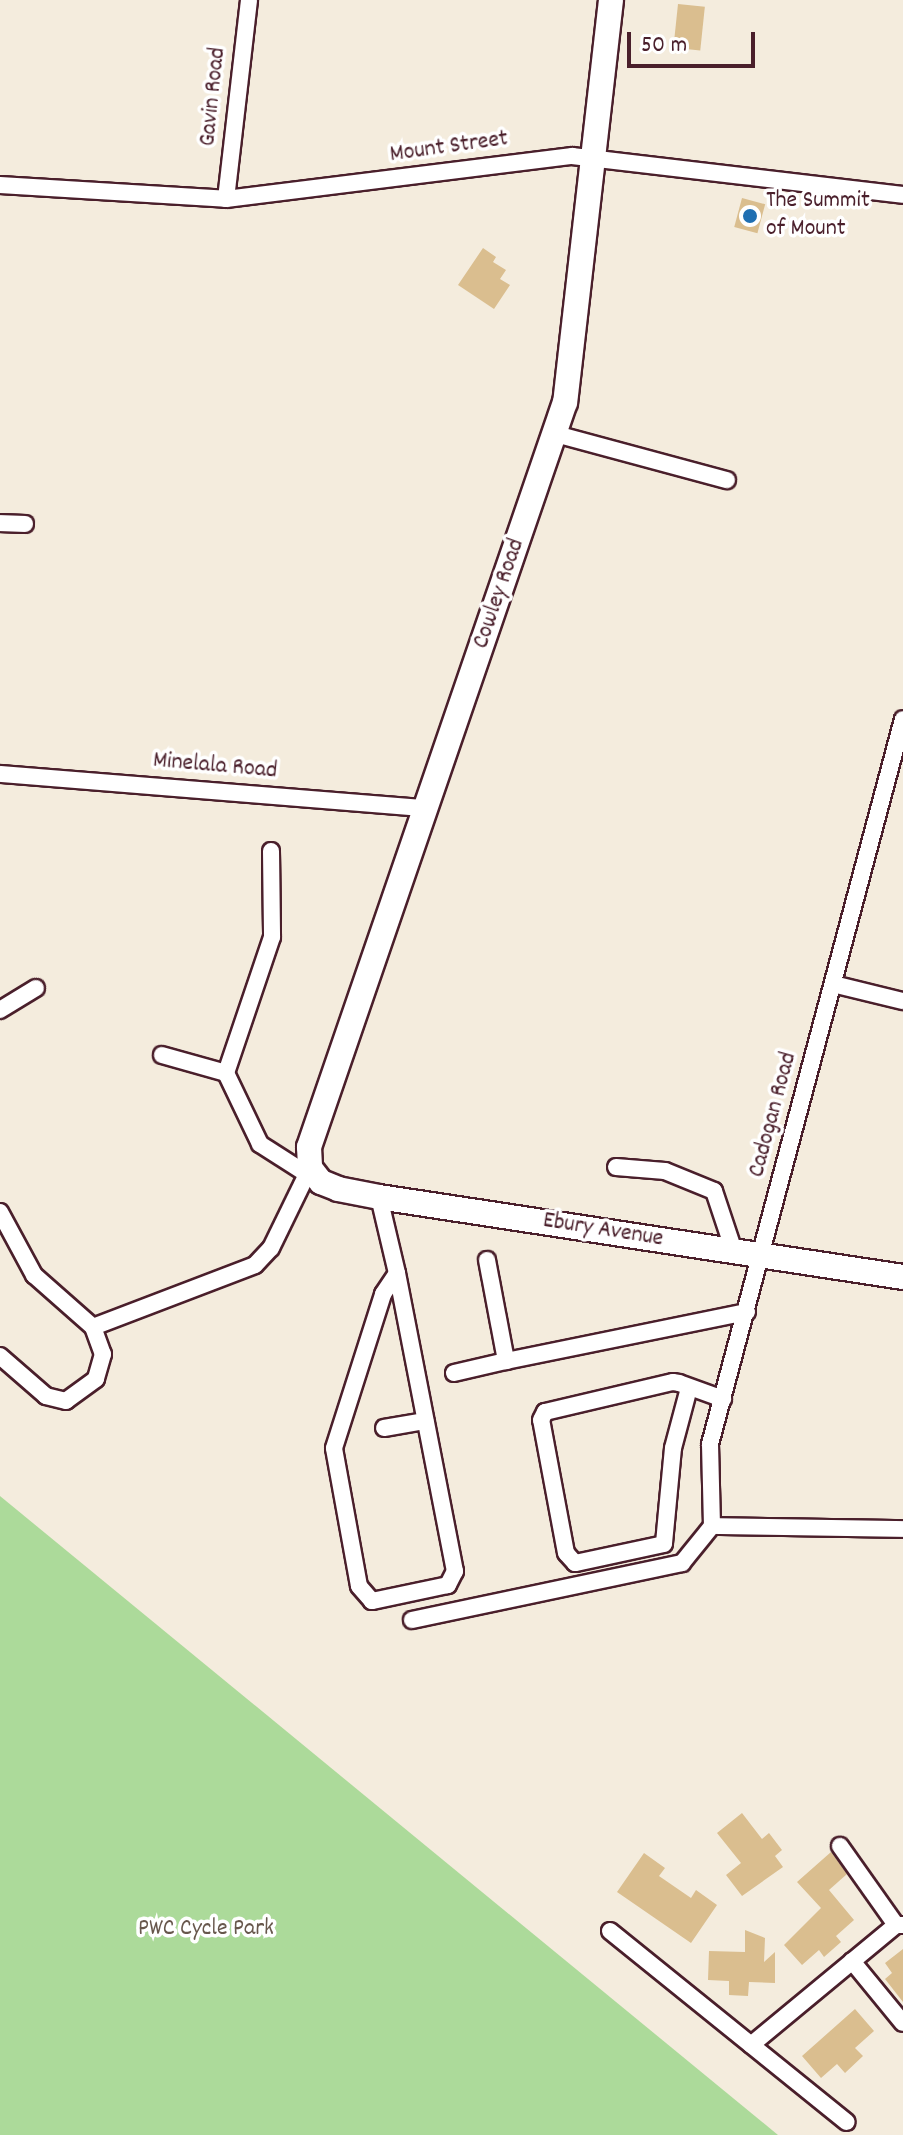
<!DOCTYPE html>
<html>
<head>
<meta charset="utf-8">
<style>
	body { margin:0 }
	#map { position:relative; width:903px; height:2135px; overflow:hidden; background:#f4ecdd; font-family:Dekko,sans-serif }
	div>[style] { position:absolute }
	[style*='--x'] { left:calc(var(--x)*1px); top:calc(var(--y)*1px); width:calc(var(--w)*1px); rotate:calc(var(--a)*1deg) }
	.green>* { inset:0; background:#acda9a }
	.building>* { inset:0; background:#dabe8f; transform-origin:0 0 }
	.roads { filter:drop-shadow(2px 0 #4a1f2b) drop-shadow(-2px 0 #4a1f2b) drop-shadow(0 2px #4a1f2b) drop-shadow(0 -2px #4a1f2b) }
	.street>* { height:16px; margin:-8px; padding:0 8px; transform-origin:8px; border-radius:8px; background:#fff }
	.secondary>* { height:24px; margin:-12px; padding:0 12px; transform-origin:12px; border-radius:12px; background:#fff }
	.dots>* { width:22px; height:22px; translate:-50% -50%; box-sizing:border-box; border:4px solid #fff; border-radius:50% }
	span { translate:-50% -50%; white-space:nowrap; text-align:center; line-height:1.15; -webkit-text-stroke:7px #fff; paint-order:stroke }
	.street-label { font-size:24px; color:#4a1f2b }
	.poi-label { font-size:24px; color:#4a1f2b }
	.left { translate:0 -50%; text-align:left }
	.park-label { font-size:24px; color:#67574c }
	.scale { position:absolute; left:627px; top:32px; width:128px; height:36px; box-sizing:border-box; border:4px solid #4a1f2b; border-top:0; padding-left:10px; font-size:24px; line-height:28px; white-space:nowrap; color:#4a1f2b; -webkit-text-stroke:6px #fff; paint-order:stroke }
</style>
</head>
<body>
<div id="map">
	<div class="green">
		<i style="clip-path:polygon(0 1496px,778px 2135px,0 2135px)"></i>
	</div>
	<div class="building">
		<i style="left:678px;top:4px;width:27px;height:44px;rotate:6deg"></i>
		<i style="left:742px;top:198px;width:24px;height:30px;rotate:15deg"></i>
		<i style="clip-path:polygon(483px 248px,496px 257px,493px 262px,506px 270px,500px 279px,510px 285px,494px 309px,458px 285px)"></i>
		<i style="clip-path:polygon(742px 1813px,762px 1839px,769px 1833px,782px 1850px,775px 1856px,783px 1867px,742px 1896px,726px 1875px,741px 1863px,717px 1833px)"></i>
		<i style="clip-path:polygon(831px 1852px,847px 1874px,829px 1890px,854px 1920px,836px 1936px,841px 1942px,824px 1957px,819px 1950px,802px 1965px,784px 1945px,821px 1908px,797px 1882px)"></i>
		<i style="clip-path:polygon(644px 1853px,665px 1868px,659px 1876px,691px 1898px,696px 1890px,717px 1905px,691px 1943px,617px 1892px)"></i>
		<i style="clip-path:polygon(745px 1930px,765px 1938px,764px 1962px,775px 1952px,775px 1983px,749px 1982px,748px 1996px,729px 1995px,729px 1981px,708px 1980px,709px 1951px,745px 1952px)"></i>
		<i style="clip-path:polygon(903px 1949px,903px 2002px,885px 1979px,892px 1973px,885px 1963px)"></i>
		<i style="clip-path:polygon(855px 2009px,874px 2031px,855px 2048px,863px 2056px,845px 2073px,837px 2064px,821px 2078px,802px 2056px)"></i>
	</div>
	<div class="roads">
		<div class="street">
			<i style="--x:0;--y:185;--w:226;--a:3.5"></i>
			<i style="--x:226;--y:199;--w:349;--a:-7.1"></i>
			<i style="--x:572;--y:156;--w:333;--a:6.7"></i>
			<i style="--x:226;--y:199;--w:200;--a:-83.4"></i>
			<i style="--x:556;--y:434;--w:177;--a:15.1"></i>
			<i style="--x:0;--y:523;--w:25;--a:2"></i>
			<i style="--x:0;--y:774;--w:428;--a:4.6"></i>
			<i style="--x:271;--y:851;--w:86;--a:89.3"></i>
			<i style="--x:272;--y:937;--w:144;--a:108.7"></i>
			<i style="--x:226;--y:1073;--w:79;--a:64.4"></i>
			<i style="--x:260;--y:1144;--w:56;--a:32.6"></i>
			<i style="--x:833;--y:984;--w:72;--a:13.7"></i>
			<i style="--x:0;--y:1010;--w:42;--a:-31.4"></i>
			<i style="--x:162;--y:1055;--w:66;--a:15.7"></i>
			<i style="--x:616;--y:1167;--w:49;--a:4.7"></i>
			<i style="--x:665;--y:1171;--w:53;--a:22.2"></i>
			<i style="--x:714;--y:1191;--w:63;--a:71.6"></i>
			<i style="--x:379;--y:1197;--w:78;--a:76.7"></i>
			<i style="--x:397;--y:1273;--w:304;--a:79"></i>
			<i style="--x:455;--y:1571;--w:16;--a:117"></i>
			<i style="--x:448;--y:1585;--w:78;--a:168.1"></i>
			<i style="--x:372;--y:1601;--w:20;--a:-131"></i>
			<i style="--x:359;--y:1586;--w:140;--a:-100.3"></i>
			<i style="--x:334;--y:1448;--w:162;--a:-72.3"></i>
			<i style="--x:383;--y:1294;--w:25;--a:-56"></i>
			<i style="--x:0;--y:1212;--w:72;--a:61.6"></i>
			<i style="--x:34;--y:1275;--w:79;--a:41.4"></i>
			<i style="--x:93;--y:1327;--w:29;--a:70"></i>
			<i style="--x:103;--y:1354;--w:26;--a:106"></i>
			<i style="--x:96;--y:1379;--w:37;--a:144"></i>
			<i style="--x:66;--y:1401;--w:21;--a:-166"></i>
			<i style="--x:46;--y:1396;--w:61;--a:-139"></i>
			<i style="--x:487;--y:1260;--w:103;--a:79.3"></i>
			<i style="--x:506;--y:1361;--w:246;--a:-11.5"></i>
			<i style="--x:93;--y:1327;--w:173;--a:-20.9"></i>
			<i style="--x:255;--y:1265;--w:23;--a:-47"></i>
			<i style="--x:271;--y:1248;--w:89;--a:-64"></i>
			<i style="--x:454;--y:1373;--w:53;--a:-13"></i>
			<i style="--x:689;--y:1388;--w:62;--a:104.9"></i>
			<i style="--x:673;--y:1448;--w:96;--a:95.4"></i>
			<i style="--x:664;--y:1544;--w:91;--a:167.9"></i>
			<i style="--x:575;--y:1563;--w:13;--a:-132"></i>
			<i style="--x:566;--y:1553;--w:135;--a:-100.6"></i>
			<i style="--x:541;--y:1420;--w:9;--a:-63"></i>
			<i style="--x:545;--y:1412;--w:131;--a:-13.2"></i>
			<i style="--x:673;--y:1382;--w:6;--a:9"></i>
			<i style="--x:679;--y:1383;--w:47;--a:20"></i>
			<i style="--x:384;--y:1428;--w:42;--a:-9.7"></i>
			<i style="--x:712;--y:1526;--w:82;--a:-91.4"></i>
			<i style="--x:710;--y:1444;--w:750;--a:-75.09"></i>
			<i style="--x:712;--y:1526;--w:191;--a:0.9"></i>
			<i style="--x:412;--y:1620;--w:276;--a:-11.9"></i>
			<i style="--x:682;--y:1563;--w:48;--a:-51"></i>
			<i style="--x:840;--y:1846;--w:97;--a:54.7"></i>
			<i style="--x:610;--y:1931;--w:304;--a:38.9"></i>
			<i style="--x:852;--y:1961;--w:80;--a:50.6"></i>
			<i style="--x:751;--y:2045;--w:188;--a:-39.6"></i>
			<i style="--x:896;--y:1925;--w:7;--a:0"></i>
		</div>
		<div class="secondary">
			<i style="--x:611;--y:0;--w:405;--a:96.5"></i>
			<i style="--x:565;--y:402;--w:788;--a:108.96"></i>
			<i style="--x:309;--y:1147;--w:21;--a:87"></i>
			<i style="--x:310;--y:1168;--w:18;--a:52"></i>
			<i style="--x:321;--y:1182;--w:18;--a:22"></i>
			<i style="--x:338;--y:1189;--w:42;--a:11"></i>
			<i style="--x:379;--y:1197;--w:530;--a:8.68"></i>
		</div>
	</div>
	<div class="dots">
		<i style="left:750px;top:216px;background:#1f6fb2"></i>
	</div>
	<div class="street-label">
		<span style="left:214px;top:97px;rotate:-84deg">Gavin Road</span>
		<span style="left:449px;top:148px;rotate:-8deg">Mount Street</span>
		<span style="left:500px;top:594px;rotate:-71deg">Cowley Road</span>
		<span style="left:215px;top:767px;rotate:5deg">Minelala Road</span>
		<span style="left:774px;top:1115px;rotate:-75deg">Cadogan Road</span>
		<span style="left:603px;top:1231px;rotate:9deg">Ebury Avenue</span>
	</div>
	<div class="poi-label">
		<span class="left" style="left:766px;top:216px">The Summit<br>of Mount</span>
	</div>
	<div class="park-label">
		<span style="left:206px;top:1930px">PWC Cycle Park</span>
	</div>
	<div class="scale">50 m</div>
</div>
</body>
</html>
